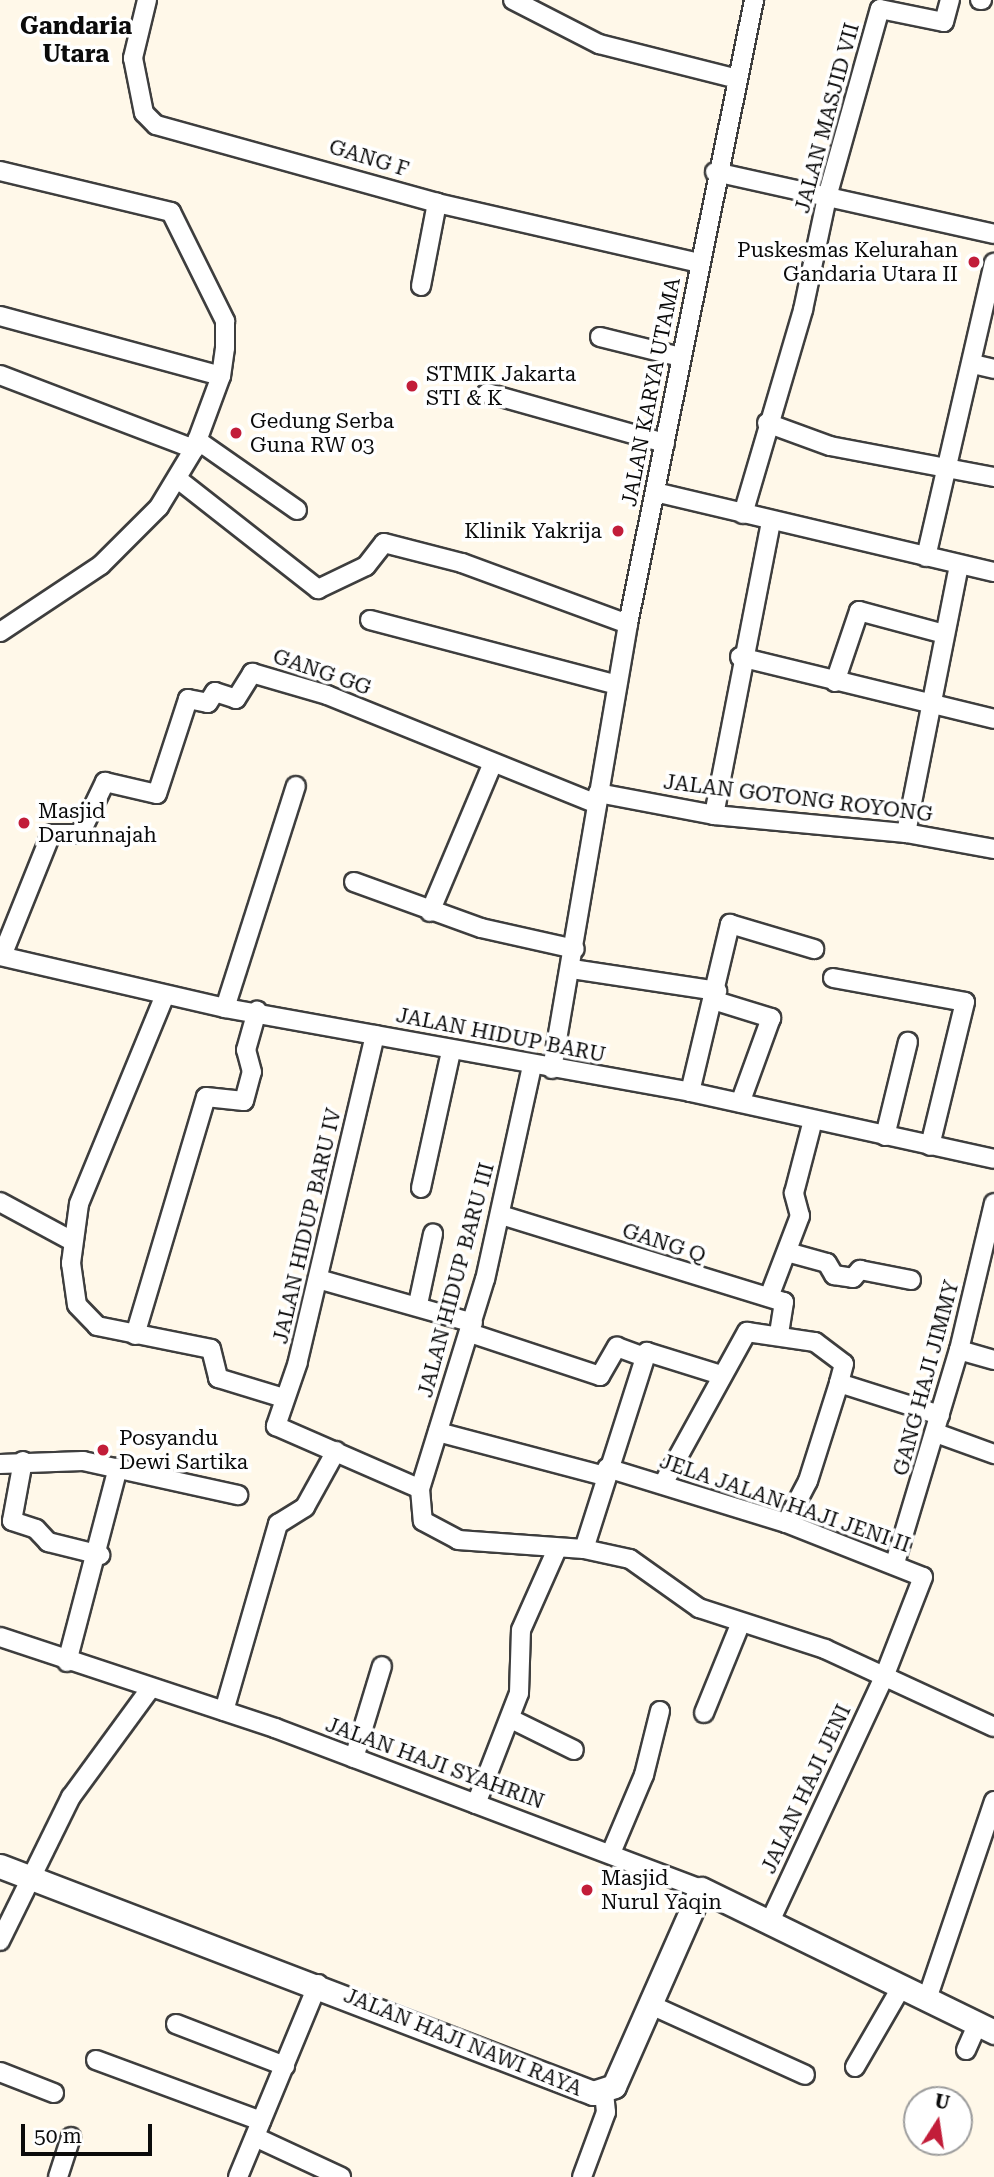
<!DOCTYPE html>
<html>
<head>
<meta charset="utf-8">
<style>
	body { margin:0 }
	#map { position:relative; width:994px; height:2177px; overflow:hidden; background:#fff8e9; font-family:"Roboto Serif",serif }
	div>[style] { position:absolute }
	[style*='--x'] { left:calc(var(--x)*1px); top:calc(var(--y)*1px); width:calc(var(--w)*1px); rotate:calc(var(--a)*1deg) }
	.roads { filter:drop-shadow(2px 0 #3e3e3e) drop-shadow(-2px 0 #3e3e3e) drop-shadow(0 2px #3e3e3e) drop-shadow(0 -2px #3e3e3e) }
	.minor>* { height:18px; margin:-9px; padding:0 9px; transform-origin:9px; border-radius:9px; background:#fff }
	.tertiary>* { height:23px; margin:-11.5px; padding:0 11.5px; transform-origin:11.5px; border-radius:11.5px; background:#fff }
	.dots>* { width:19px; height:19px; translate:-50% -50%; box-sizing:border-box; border:4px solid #fff; border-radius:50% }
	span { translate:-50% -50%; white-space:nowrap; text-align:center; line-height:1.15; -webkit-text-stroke:7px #fff; paint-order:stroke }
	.street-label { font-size:21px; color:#0b0b0b }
	.poi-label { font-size:21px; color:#0b0b0b }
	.right { translate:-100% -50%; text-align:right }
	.left { translate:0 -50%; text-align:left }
	.quarter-label { font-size:24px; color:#0b0b0b; font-weight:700 }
	.north { position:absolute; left:903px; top:2086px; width:70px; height:70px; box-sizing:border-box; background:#fff; border:2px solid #9d9d9d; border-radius:50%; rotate:12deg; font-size:19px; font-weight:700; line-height:28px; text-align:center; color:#0b0b0b }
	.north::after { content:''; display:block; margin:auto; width:24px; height:32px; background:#c21d39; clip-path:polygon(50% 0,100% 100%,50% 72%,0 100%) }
	.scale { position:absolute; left:21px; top:2124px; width:131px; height:32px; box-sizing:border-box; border:4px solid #0b0b0b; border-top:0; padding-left:9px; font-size:21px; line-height:24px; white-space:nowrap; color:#0b0b0b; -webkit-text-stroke:5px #fff; paint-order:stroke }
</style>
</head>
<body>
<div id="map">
	<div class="roads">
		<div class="minor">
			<i style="--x:147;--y:0;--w:60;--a:103.6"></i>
			<i style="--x:133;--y:58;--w:56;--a:78.7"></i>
			<i style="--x:144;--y:113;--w:17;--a:45"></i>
			<i style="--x:156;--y:125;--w:292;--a:15.5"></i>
			<i style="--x:437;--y:203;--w:268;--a:12.9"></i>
			<i style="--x:513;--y:0;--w:97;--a:27.1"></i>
			<i style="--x:599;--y:44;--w:142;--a:14.2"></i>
			<i style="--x:980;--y:0;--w:2;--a:0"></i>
			<i style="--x:0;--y:171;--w:176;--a:13.5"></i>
			<i style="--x:171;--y:212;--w:122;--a:63.6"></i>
			<i style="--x:225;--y:321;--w:27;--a:90"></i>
			<i style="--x:225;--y:348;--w:28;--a:98"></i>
			<i style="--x:221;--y:376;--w:78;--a:110.3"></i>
			<i style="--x:194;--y:449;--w:68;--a:121.1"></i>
			<i style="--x:159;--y:507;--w:82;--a:135"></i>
			<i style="--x:101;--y:565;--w:121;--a:146.4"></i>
			<i style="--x:715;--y:172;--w:286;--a:12.5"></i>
			<i style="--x:421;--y:286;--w:85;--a:-79.1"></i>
			<i style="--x:0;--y:316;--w:229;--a:15.2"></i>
			<i style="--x:600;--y:337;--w:83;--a:13.9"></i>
			<i style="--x:973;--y:364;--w:22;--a:13"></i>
			<i style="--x:0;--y:375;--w:208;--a:20.9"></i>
			<i style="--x:487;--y:393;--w:185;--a:15.7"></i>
			<i style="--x:767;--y:423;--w:67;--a:20.1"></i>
			<i style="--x:830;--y:446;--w:167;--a:10.7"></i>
			<i style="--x:197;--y:440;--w:122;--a:35"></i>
			<i style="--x:179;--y:480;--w:177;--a:38.1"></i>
			<i style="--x:318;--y:589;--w:53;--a:-25.6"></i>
			<i style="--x:366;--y:566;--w:29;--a:-52"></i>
			<i style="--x:384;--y:543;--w:81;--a:14.4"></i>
			<i style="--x:462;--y:563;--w:177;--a:20.2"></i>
			<i style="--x:655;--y:492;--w:348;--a:13.3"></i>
			<i style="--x:743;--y:514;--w:213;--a:-73.6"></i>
			<i style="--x:803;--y:310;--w:116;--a:-78"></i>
			<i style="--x:827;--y:197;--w:195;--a:-74.3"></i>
			<i style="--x:880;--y:9;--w:65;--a:11.5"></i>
			<i style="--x:944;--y:22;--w:23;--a:-75"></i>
			<i style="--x:926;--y:557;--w:302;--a:-77"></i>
			<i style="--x:370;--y:620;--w:255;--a:14.7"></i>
			<i style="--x:740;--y:657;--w:261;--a:13.7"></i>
			<i style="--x:835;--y:682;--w:75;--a:-71.3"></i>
			<i style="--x:859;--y:611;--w:88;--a:15.1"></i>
			<i style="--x:598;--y:793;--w:118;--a:10.7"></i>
			<i style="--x:714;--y:815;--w:193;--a:5.4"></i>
			<i style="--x:906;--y:833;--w:89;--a:10.3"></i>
			<i style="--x:714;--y:815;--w:299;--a:-79"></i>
			<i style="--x:906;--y:833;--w:273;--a:-78.8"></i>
			<i style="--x:354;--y:882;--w:135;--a:19.9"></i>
			<i style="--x:481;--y:928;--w:96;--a:12.6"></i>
			<i style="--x:430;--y:912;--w:160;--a:-67.1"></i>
			<i style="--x:0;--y:956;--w:231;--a:13"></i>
			<i style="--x:225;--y:1008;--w:473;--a:10.2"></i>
			<i style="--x:690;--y:1092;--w:311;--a:12.4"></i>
			<i style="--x:2;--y:956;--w:131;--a:-68.1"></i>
			<i style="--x:51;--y:834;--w:29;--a:0"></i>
			<i style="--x:80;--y:834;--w:58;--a:-64.3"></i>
			<i style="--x:105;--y:782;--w:53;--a:13"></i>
			<i style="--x:157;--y:794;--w:100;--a:-71.9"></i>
			<i style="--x:188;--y:699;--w:20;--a:11"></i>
			<i style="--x:208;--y:703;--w:13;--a:-58"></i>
			<i style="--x:215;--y:692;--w:22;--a:18"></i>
			<i style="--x:236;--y:699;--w:31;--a:-58"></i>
			<i style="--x:252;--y:673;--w:78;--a:16.3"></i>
			<i style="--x:327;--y:695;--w:291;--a:22"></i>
			<i style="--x:572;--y:969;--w:147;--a:8.6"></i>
			<i style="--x:833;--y:978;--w:134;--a:10.3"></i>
			<i style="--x:965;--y:1002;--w:148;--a:103.7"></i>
			<i style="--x:165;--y:995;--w:226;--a:112.4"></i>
			<i style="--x:79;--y:1204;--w:60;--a:97.7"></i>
			<i style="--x:71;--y:1263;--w:42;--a:81.9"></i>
			<i style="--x:77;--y:1305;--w:29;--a:46"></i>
			<i style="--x:97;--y:1326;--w:116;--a:11.4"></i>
			<i style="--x:211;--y:1349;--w:30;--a:76"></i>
			<i style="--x:218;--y:1378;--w:69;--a:16.9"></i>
			<i style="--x:716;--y:1001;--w:58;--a:17.2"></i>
			<i style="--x:771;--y:1018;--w:90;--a:110"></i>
			<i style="--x:225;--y:1008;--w:233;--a:-72.3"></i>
			<i style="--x:375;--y:1035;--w:336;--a:103.3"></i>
			<i style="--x:298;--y:1362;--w:68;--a:109"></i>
			<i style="--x:276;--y:1426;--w:157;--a:23.6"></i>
			<i style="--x:532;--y:1066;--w:218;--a:102.4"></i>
			<i style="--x:485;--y:1279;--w:220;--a:107.2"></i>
			<i style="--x:420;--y:1489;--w:32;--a:85"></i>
			<i style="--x:423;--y:1521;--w:40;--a:28"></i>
			<i style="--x:458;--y:1540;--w:126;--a:4.1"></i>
			<i style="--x:584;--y:1549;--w:47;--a:12.3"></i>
			<i style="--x:630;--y:1559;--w:85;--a:35.4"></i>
			<i style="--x:699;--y:1608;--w:133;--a:18"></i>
			<i style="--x:825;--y:1649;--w:186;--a:24.8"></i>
			<i style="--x:552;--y:1069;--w:451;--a:-80.3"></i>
			<i style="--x:628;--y:624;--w:637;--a:-78.58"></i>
			<i style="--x:690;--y:1092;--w:173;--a:-76.6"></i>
			<i style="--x:730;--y:924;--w:88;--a:16.6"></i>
			<i style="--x:885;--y:1136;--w:97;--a:-76.3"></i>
			<i style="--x:421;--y:1188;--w:140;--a:-77.6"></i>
			<i style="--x:0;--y:1202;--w:82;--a:28.4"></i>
			<i style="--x:501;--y:1215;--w:296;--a:17.1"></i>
			<i style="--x:784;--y:1302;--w:30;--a:99"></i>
			<i style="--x:787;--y:1252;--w:41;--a:15.4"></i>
			<i style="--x:827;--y:1263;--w:14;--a:60"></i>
			<i style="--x:834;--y:1275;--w:19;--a:9"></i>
			<i style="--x:853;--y:1278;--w:11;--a:-49"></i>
			<i style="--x:860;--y:1270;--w:52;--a:11.1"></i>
			<i style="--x:318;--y:1279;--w:161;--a:15.8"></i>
			<i style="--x:769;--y:1297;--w:87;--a:-69.1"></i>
			<i style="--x:800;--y:1216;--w:24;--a:-105"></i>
			<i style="--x:794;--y:1193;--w:75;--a:-75.4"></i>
			<i style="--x:418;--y:1304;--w:72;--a:-77.9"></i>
			<i style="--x:470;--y:1333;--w:137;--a:18.3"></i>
			<i style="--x:600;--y:1376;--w:34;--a:-60"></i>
			<i style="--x:617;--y:1347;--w:29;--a:20"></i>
			<i style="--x:135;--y:1335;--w:248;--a:-73.4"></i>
			<i style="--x:206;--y:1097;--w:38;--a:6"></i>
			<i style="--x:244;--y:1101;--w:30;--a:-75"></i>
			<i style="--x:252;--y:1072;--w:23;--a:-105"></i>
			<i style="--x:246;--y:1050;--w:41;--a:-74.2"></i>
			<i style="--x:959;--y:1350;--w:36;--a:16"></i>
			<i style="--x:438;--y:1432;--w:173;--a:14.8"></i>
			<i style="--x:936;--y:1433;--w:62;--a:19.9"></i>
			<i style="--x:23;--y:1461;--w:61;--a:100.4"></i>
			<i style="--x:12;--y:1521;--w:25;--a:18"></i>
			<i style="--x:36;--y:1529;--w:18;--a:47"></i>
			<i style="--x:48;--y:1542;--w:54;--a:14"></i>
			<i style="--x:0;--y:1464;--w:83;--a:-2.1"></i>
			<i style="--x:83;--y:1461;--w:159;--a:12.4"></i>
			<i style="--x:607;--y:1468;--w:187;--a:17.1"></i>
			<i style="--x:786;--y:1523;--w:147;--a:21.5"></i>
			<i style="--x:923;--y:1577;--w:107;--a:111.3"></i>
			<i style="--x:884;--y:1677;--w:269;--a:115"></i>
			<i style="--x:663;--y:1484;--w:174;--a:-61.1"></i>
			<i style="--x:747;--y:1332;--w:69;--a:8.4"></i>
			<i style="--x:815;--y:1342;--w:36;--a:37"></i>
			<i style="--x:844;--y:1364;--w:20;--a:105"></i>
			<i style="--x:839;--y:1383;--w:106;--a:17.6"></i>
			<i style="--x:786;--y:1523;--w:47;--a:-62.4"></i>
			<i style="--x:808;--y:1481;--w:103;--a:-72.4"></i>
			<i style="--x:584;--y:1549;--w:207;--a:-72.3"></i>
			<i style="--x:647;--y:1352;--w:77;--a:17.3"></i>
			<i style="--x:895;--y:1563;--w:222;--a:-73.3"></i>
			<i style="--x:959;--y:1350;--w:151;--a:-76.6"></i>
			<i style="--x:0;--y:1637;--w:290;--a:18.3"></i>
			<i style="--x:275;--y:1728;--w:455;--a:20.7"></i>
			<i style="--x:67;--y:1662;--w:201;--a:-75.3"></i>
			<i style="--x:224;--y:1711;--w:195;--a:-73.9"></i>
			<i style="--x:278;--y:1524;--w:32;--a:-32"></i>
			<i style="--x:305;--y:1507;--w:64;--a:-61"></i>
			<i style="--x:704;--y:1713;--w:95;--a:-67.8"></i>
			<i style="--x:511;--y:1719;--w:70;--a:26.2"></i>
			<i style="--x:354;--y:1758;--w:96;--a:-73.1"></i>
			<i style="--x:476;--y:1804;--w:119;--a:-68.8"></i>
			<i style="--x:519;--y:1693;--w:63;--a:-88.2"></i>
			<i style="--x:521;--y:1630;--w:89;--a:-66"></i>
			<i style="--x:611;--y:1853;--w:85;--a:-67.1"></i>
			<i style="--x:644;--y:1775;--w:66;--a:-76"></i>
			<i style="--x:0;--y:1941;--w:161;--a:-63.8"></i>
			<i style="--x:71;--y:1797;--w:134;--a:-53.8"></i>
			<i style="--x:927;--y:1999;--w:209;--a:-71.3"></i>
			<i style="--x:651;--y:2005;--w:169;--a:24.4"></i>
			<i style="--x:176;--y:2024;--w:117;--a:21.1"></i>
			<i style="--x:966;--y:2050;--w:30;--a:-66"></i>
			<i style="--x:96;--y:2060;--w:176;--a:20.3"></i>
			<i style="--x:855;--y:2067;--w:94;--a:-59.9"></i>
			<i style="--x:0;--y:2072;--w:58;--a:21.3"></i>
			<i style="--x:255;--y:2137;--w:95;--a:24.9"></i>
			<i style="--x:58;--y:2177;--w:42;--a:-72"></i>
			<i style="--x:238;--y:2177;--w:209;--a:-67.5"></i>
			<i style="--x:582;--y:2177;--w:69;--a:-69.7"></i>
			<i style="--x:606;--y:2112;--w:18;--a:-96"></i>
		</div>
		<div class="tertiary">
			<i style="--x:0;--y:1866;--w:635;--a:20.95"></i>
			<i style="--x:593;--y:2093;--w:22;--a:-18"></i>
			<i style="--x:614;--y:2086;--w:215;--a:-66.2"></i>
			<i style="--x:701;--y:1889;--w:326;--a:26"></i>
		</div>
	</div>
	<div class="dots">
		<i style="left:974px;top:262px;background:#c21d39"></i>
		<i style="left:412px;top:386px;background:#c21d39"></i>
		<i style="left:236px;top:433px;background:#c21d39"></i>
		<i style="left:618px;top:531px;background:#c21d39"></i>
		<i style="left:24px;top:823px;background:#c21d39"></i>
		<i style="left:103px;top:1450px;background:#c21d39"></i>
		<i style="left:587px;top:1890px;background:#c21d39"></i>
	</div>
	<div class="street-label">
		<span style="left:827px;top:118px;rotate:-75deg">JALAN MASJID VII</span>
		<span style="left:369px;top:158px;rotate:17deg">GANG F</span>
		<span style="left:651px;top:392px;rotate:-79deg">JALAN KARYA UTAMA</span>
		<span style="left:322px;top:672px;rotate:19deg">GANG GG</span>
		<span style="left:798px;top:798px;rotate:7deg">JALAN GOTONG ROYONG</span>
		<span style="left:501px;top:1035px;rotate:11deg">JALAN HIDUP BARU</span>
		<span style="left:307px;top:1226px;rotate:-77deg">JALAN HIDUP BARU IV</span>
		<span style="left:664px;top:1243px;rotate:18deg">GANG Q</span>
		<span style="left:456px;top:1280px;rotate:-75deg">JALAN HIDUP BARU III</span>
		<span style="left:926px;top:1378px;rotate:-75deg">GANG HAJI JIMMY</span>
		<span style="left:785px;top:1503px;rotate:19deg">JELA JALAN HAJI JENI II</span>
		<span style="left:435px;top:1763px;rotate:20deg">JALAN HAJI SYAHRIN</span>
		<span style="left:806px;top:1789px;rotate:-65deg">JALAN HAJI JENI</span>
		<span style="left:463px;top:2042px;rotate:22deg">JALAN HAJI NAWI RAYA</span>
	</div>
	<div class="poi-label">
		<span class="right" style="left:958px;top:262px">Puskesmas Kelurahan<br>Gandaria Utara II</span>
		<span class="left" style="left:426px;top:386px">STMIK Jakarta<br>STI &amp; K</span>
		<span class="left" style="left:250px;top:433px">Gedung Serba<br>Guna RW 03</span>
		<span class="right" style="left:602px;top:531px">Klinik Yakrija</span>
		<span class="left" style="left:38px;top:823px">Masjid<br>Darunnajah</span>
		<span class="left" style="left:119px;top:1450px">Posyandu<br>Dewi Sartika</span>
		<span class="left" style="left:601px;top:1890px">Masjid<br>Nurul Yaqin</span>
	</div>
	<div class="quarter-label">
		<span style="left:76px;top:41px">Gandaria<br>Utara</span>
	</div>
	<div class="north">U</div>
	<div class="scale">50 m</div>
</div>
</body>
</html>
